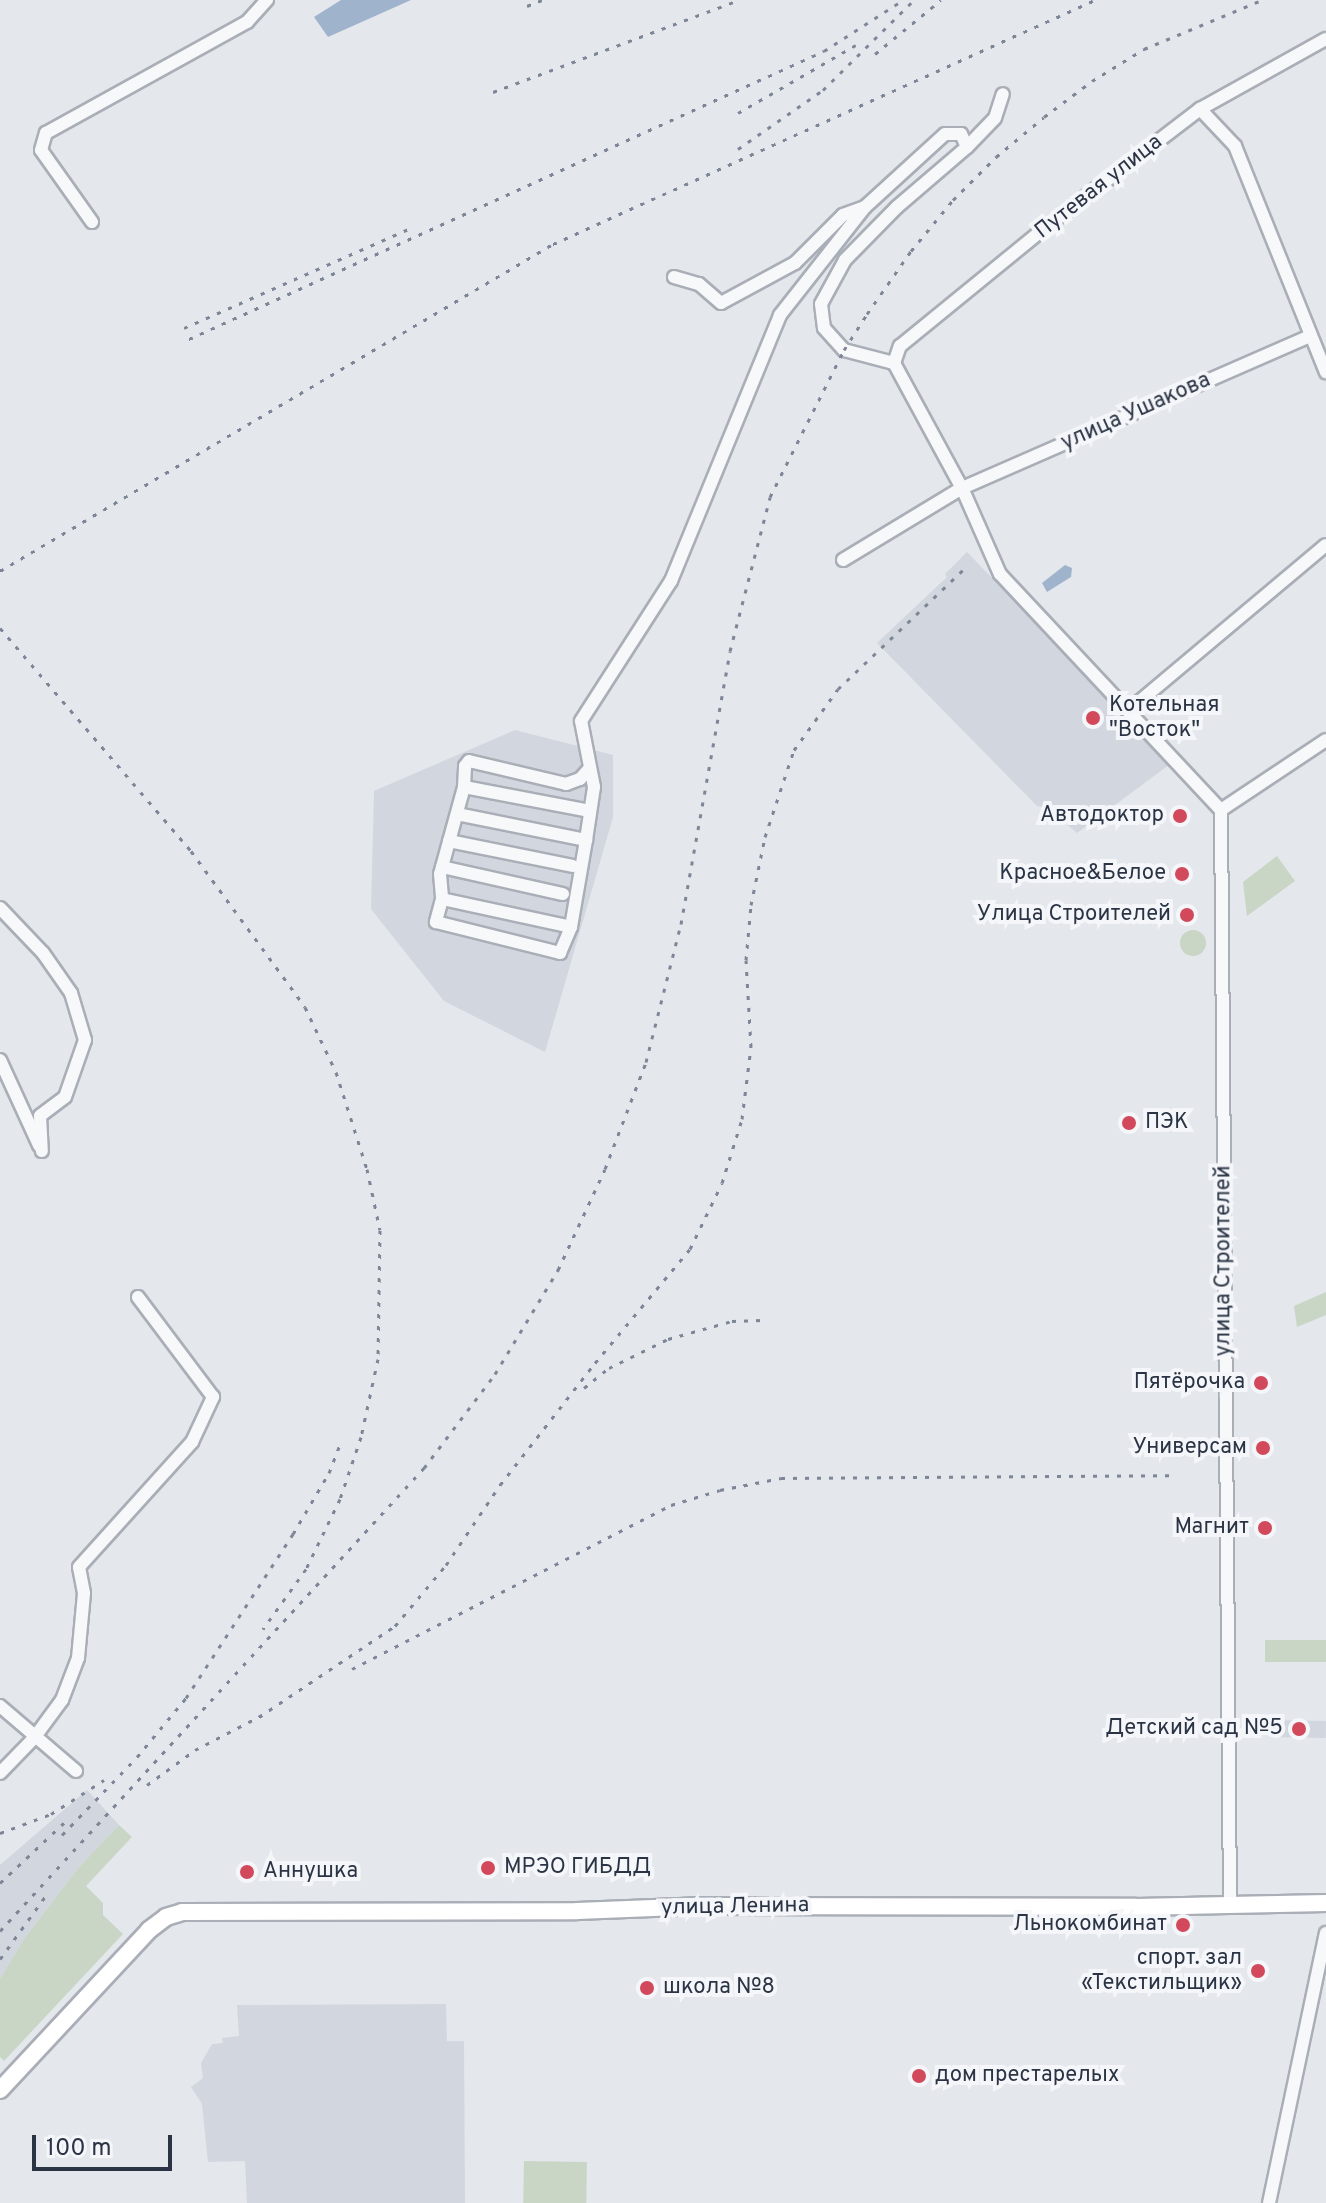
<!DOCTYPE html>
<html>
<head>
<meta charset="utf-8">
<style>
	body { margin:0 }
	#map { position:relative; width:1326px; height:2203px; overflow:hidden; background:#e4e7ec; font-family:Overpass,sans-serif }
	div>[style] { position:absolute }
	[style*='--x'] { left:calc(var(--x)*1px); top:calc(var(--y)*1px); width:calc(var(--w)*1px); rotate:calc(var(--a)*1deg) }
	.built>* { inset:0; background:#d2d6de; transform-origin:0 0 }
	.green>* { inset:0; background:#c9d6c5; transform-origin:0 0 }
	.round { border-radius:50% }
	.water>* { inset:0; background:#9fb4cc }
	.roads { filter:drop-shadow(2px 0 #a9aeb7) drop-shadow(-2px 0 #a9aeb7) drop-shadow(0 2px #a9aeb7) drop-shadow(0 -2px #a9aeb7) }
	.minor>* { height:12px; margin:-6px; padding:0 6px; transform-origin:6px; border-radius:6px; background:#f7f8fa }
	.major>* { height:16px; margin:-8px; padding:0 8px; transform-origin:8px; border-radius:8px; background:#fff }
	.rail>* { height:3px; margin-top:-1.5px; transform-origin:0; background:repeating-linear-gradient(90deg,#7d8696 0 4px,transparent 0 12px) }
	.dots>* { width:22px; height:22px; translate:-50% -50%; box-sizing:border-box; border:4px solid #f4f6f9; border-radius:50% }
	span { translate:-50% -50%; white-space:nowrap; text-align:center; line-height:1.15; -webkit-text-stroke:8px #f4f6f9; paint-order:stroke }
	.street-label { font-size:22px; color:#2b3445 }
	.poi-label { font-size:22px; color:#2b3445 }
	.left { translate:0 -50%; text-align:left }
	.right { translate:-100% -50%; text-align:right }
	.scale { position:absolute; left:32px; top:2135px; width:140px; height:36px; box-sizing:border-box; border:4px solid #2b3445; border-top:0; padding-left:10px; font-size:24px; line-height:28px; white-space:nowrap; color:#2b3445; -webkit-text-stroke:6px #f4f6f9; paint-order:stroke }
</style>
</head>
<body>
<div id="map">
	<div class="built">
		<i style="clip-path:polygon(967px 552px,1116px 706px,1111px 712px,1136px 738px,1148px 736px,1173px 762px,1077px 833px,1047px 808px,1037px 806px,877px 643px,947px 577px,945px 574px)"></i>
		<i style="clip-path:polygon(515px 730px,613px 755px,613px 817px,545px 1052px,444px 1001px,371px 909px,374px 791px)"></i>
		<i style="left:1272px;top:1720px;width:54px;height:17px;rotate:1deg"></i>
		<i style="clip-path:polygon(87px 1790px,119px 1825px,79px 1867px,24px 1939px,0 1979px,0 1865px)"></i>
		<i style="clip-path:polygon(446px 2004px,447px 2041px,464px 2041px,465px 2203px,247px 2203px,245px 2161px,208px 2162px,202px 2104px,191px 2087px,203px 2078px,201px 2063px,212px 2044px,223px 2043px,222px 2038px,239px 2036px,237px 2005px)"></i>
	</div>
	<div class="green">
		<i style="clip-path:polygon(1277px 856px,1295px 881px,1247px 916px,1243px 882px)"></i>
		<i class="round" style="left:1180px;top:930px;width:26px;height:26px"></i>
		<i style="clip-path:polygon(1326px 1292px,1326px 1315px,1297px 1327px,1294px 1306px)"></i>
		<i style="left:1265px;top:1640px;width:61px;height:22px"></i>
		<i style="clip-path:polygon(119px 1825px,132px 1837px,86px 1886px,103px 1903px,103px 1915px,123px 1934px,4px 2061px,0 2057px,0 1979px,24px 1939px,79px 1867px)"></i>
		<i style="left:524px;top:2161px;width:63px;height:42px;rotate:1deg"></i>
	</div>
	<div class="water">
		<i style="clip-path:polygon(341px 0,411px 0,328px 37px,314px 17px)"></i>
		<i style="clip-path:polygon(1065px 565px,1072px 568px,1071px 577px,1047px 592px,1042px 583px)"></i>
	</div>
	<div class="roads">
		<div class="minor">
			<i style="--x:1200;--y:109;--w:51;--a:46.6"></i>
			<i style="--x:1235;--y:146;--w:244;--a:68.1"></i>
			<i style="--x:967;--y:147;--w:40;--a:-46"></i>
			<i style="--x:995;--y:118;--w:25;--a:-72"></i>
			<i style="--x:92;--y:222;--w:88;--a:-125.3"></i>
			<i style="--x:41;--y:150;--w:18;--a:-74"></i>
			<i style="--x:46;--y:133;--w:230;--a:-28.9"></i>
			<i style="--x:247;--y:22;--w:30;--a:-48"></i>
			<i style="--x:674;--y:277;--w:26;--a:16"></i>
			<i style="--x:699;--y:284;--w:29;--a:41"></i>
			<i style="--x:721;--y:303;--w:84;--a:-28.4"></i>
			<i style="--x:795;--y:263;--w:68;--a:-45"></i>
			<i style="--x:843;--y:215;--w:23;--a:-20"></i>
			<i style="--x:894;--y:363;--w:142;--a:61.5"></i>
			<i style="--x:962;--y:488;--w:94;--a:66.2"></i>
			<i style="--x:1000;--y:574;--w:323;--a:46.9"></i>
			<i style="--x:894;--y:363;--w:18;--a:-71"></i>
			<i style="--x:900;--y:346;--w:190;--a:-39.2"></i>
			<i style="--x:1047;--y:226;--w:193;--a:-37.4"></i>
			<i style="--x:1200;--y:109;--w:144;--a:-29.1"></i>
			<i style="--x:843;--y:560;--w:139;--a:-31.2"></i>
			<i style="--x:962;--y:488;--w:380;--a:-23.6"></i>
			<i style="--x:1128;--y:711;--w:258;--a:-40"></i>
			<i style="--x:464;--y:787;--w:21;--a:-87"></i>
			<i style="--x:465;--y:766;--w:6;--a:-51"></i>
			<i style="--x:469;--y:761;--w:100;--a:13.3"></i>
			<i style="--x:566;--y:784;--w:15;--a:-20"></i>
			<i style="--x:580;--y:779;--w:15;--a:-48"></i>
			<i style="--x:1221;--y:810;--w:1095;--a:89.53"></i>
			<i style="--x:1221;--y:810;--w:126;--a:-33.7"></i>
			<i style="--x:590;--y:811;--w:128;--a:-169.2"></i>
			<i style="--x:464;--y:787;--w:90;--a:105.4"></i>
			<i style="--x:440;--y:874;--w:25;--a:85"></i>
			<i style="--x:442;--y:899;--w:24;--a:105"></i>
			<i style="--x:436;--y:922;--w:128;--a:14"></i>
			<i style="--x:560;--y:953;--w:28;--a:-67"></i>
			<i style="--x:571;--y:927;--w:88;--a:-80.2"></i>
			<i style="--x:586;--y:840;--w:54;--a:-81.4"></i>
			<i style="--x:594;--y:787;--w:67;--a:-101.1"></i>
			<i style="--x:581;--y:721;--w:166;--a:-57.3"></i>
			<i style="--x:671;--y:581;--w:287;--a:-67.7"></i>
			<i style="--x:780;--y:315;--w:137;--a:-51.8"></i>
			<i style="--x:865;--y:207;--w:108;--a:-42.4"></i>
			<i style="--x:945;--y:134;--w:16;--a:0"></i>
			<i style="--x:961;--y:134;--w:14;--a:65"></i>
			<i style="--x:967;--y:147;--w:92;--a:139.4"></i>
			<i style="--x:897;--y:207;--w:74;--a:134.5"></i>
			<i style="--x:845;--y:260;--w:50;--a:118.6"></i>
			<i style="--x:821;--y:304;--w:24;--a:83"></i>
			<i style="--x:824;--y:328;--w:30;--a:48"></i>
			<i style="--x:844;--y:350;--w:52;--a:14.6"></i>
			<i style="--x:457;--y:814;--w:132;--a:11.4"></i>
			<i style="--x:449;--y:841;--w:126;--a:11.4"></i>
			<i style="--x:442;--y:867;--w:124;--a:12.6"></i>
			<i style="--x:442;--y:899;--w:132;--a:12.2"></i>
			<i style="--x:0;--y:908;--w:62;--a:46.3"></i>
			<i style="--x:43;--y:953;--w:49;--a:55"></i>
			<i style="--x:71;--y:993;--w:49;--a:73.4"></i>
			<i style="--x:85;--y:1040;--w:60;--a:109.3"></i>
			<i style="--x:65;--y:1097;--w:31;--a:143"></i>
			<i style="--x:40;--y:1116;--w:35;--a:87"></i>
			<i style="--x:0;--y:1060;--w:94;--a:65.4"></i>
			<i style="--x:0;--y:1706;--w:100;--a:40.5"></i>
			<i style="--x:0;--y:1773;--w:49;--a:-45.8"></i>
			<i style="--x:34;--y:1738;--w:47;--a:-53.6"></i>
			<i style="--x:62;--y:1700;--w:45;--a:-69.1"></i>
			<i style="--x:78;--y:1658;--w:65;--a:-84.7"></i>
			<i style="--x:84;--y:1593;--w:26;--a:-101"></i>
			<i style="--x:79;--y:1567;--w:169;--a:-47.9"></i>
			<i style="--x:192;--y:1442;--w:50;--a:-65"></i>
			<i style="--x:213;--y:1397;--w:125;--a:-126.9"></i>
			<i style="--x:1269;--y:2203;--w:276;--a:-78.1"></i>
		</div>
		<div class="major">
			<i style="--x:0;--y:2090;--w:219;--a:-47"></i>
			<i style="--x:149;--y:1930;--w:21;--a:-37"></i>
			<i style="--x:166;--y:1917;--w:17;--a:-17"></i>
			<i style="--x:182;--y:1912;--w:395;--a:-0.1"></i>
			<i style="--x:577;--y:1911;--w:125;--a:-2.3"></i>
			<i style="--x:702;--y:1906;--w:434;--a:0.1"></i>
			<i style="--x:1136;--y:1907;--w:190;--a:-1.2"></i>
		</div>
	</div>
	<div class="rail">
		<i style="--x:527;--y:6;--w:16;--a:-22"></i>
		<i style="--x:875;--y:54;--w:85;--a:-39.3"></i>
		<i style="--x:493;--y:92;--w:263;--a:-20.5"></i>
		<i style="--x:738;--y:113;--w:136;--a:-30"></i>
		<i style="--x:738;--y:149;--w:103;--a:-34.8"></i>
		<i style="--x:823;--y:90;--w:124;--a:-44.7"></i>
		<i style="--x:184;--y:328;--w:245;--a:-23.8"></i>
		<i style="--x:189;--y:339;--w:697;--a:-24.4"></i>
		<i style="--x:824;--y:51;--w:94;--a:-32.8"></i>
		<i style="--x:0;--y:571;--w:642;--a:-30.6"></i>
		<i style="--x:553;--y:244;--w:594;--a:-24.24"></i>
		<i style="--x:0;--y:628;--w:294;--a:49.4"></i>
		<i style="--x:191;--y:851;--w:193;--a:53.8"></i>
		<i style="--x:305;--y:1007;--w:72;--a:64.5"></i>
		<i style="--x:336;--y:1072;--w:102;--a:72.3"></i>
		<i style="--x:367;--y:1169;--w:62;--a:78"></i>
		<i style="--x:380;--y:1230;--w:129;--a:90.9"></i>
		<i style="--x:378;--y:1359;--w:80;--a:102.3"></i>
		<i style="--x:361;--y:1437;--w:65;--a:108.7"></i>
		<i style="--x:340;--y:1499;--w:78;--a:115.9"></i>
		<i style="--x:306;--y:1569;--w:74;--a:125.6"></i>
		<i style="--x:584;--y:1388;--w:32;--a:-39"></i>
		<i style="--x:609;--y:1368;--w:66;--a:-26.2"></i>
		<i style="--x:668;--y:1339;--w:66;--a:-15.7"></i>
		<i style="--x:732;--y:1321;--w:31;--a:-2"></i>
		<i style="--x:352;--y:1669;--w:359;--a:-27.2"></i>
		<i style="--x:671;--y:1505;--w:51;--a:-17"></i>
		<i style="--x:720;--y:1490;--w:62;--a:-11.1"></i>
		<i style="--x:781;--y:1478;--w:393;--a:-0.4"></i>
		<i style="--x:259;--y:1717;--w:164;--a:-33.8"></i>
		<i style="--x:395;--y:1626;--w:80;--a:-50.1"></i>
		<i style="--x:446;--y:1565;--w:97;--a:-56"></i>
		<i style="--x:500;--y:1485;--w:155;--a:-52.1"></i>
		<i style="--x:595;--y:1363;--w:148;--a:-50.2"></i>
		<i style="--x:690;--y:1249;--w:73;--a:-64.1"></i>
		<i style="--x:722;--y:1183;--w:67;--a:-72.6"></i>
		<i style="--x:742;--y:1119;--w:73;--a:-82.9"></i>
		<i style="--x:751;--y:1047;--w:87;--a:-93.3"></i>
		<i style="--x:746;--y:960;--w:55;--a:-84.8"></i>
		<i style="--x:751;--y:905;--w:69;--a:-78.4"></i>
		<i style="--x:765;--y:837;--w:92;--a:-71.6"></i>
		<i style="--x:794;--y:750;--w:75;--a:-54.2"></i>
		<i style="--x:838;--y:689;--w:177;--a:-43.6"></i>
		<i style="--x:147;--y:1785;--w:59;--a:-36.1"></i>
		<i style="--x:195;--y:1750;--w:80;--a:-27.5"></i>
		<i style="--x:0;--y:1833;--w:54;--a:-20.4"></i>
		<i style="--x:51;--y:1814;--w:63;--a:-32.7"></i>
		<i style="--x:62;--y:1835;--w:108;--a:-46.1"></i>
		<i style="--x:137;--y:1757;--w:77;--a:-50.3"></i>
		<i style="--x:186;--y:1698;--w:196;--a:-56.9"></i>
		<i style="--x:293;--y:1534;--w:71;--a:-59.5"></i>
		<i style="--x:329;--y:1473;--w:34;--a:-69"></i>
		<i style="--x:0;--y:1883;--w:91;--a:-43.2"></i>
		<i style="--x:0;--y:1931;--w:628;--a:-47.52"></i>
		<i style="--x:424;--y:1468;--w:118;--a:-52.9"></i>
		<i style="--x:495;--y:1374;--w:122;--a:-58.8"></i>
		<i style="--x:558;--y:1270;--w:111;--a:-65"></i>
		<i style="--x:605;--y:1169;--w:115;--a:-69"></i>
		<i style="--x:646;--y:1062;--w:142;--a:-75.8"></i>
		<i style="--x:681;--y:924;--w:277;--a:-79.8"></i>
		<i style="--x:730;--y:651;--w:159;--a:-75.4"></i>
		<i style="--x:770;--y:497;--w:165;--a:-63.3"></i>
		<i style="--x:844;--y:350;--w:43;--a:-57.4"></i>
		<i style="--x:867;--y:314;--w:77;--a:-55.1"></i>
		<i style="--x:911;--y:251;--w:66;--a:-50.5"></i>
		<i style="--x:953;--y:200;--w:61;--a:-45"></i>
		<i style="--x:996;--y:157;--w:62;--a:-39.8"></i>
		<i style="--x:1044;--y:117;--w:60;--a:-36.9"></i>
		<i style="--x:1092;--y:81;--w:61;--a:-31.6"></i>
		<i style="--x:1144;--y:49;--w:128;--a:-22.6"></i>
		<i style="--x:0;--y:1959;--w:80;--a:-54.1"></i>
	</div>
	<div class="dots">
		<i style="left:1093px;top:718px;background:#d1495b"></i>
		<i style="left:1180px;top:816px;background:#d1495b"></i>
		<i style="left:1182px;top:874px;background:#d1495b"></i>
		<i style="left:1187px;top:915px;background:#d1495b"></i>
		<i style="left:1129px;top:1123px;background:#d1495b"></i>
		<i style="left:1261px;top:1383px;background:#d1495b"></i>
		<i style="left:1263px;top:1448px;background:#d1495b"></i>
		<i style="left:1265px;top:1528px;background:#d1495b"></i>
		<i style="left:1299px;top:1729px;background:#d1495b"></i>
		<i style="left:488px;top:1868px;background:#d1495b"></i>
		<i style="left:247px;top:1872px;background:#d1495b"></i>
		<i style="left:1183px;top:1925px;background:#d1495b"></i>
		<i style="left:1258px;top:1971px;background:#d1495b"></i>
		<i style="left:647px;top:1988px;background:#d1495b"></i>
		<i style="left:919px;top:2076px;background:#d1495b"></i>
	</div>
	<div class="street-label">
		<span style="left:1099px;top:187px;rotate:-38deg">Путевая улица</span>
		<span style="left:1136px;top:412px;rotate:-24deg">улица Ушакова</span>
		<span style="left:1224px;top:1261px;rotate:-90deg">улица Строителей</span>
		<span style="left:735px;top:1907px;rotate:-1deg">улица Ленина</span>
	</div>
	<div class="poi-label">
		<span class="left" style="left:1109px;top:718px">Котельная<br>"Восток"</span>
		<span class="right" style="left:1164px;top:816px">Автодоктор</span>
		<span class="right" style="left:1166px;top:874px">Красное&amp;Белое</span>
		<span class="right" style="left:1171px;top:915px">Улица Строителей</span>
		<span class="left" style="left:1145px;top:1123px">ПЭК</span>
		<span class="right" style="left:1245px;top:1383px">Пятёрочка</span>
		<span class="right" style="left:1247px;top:1448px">Универсам</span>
		<span class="right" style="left:1249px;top:1528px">Магнит</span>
		<span class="right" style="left:1283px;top:1729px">Детский сад №5</span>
		<span class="left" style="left:504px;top:1868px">МРЭО ГИБДД</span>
		<span class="left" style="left:263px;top:1872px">Аннушка</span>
		<span class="right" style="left:1167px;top:1925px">Льнокомбинат</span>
		<span class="right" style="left:1242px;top:1971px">спорт. зал<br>«Текстильщик»</span>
		<span class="left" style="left:663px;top:1988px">школа №8</span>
		<span class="left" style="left:935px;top:2076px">дом престарелых</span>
	</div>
	<div class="scale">100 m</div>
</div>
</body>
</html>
